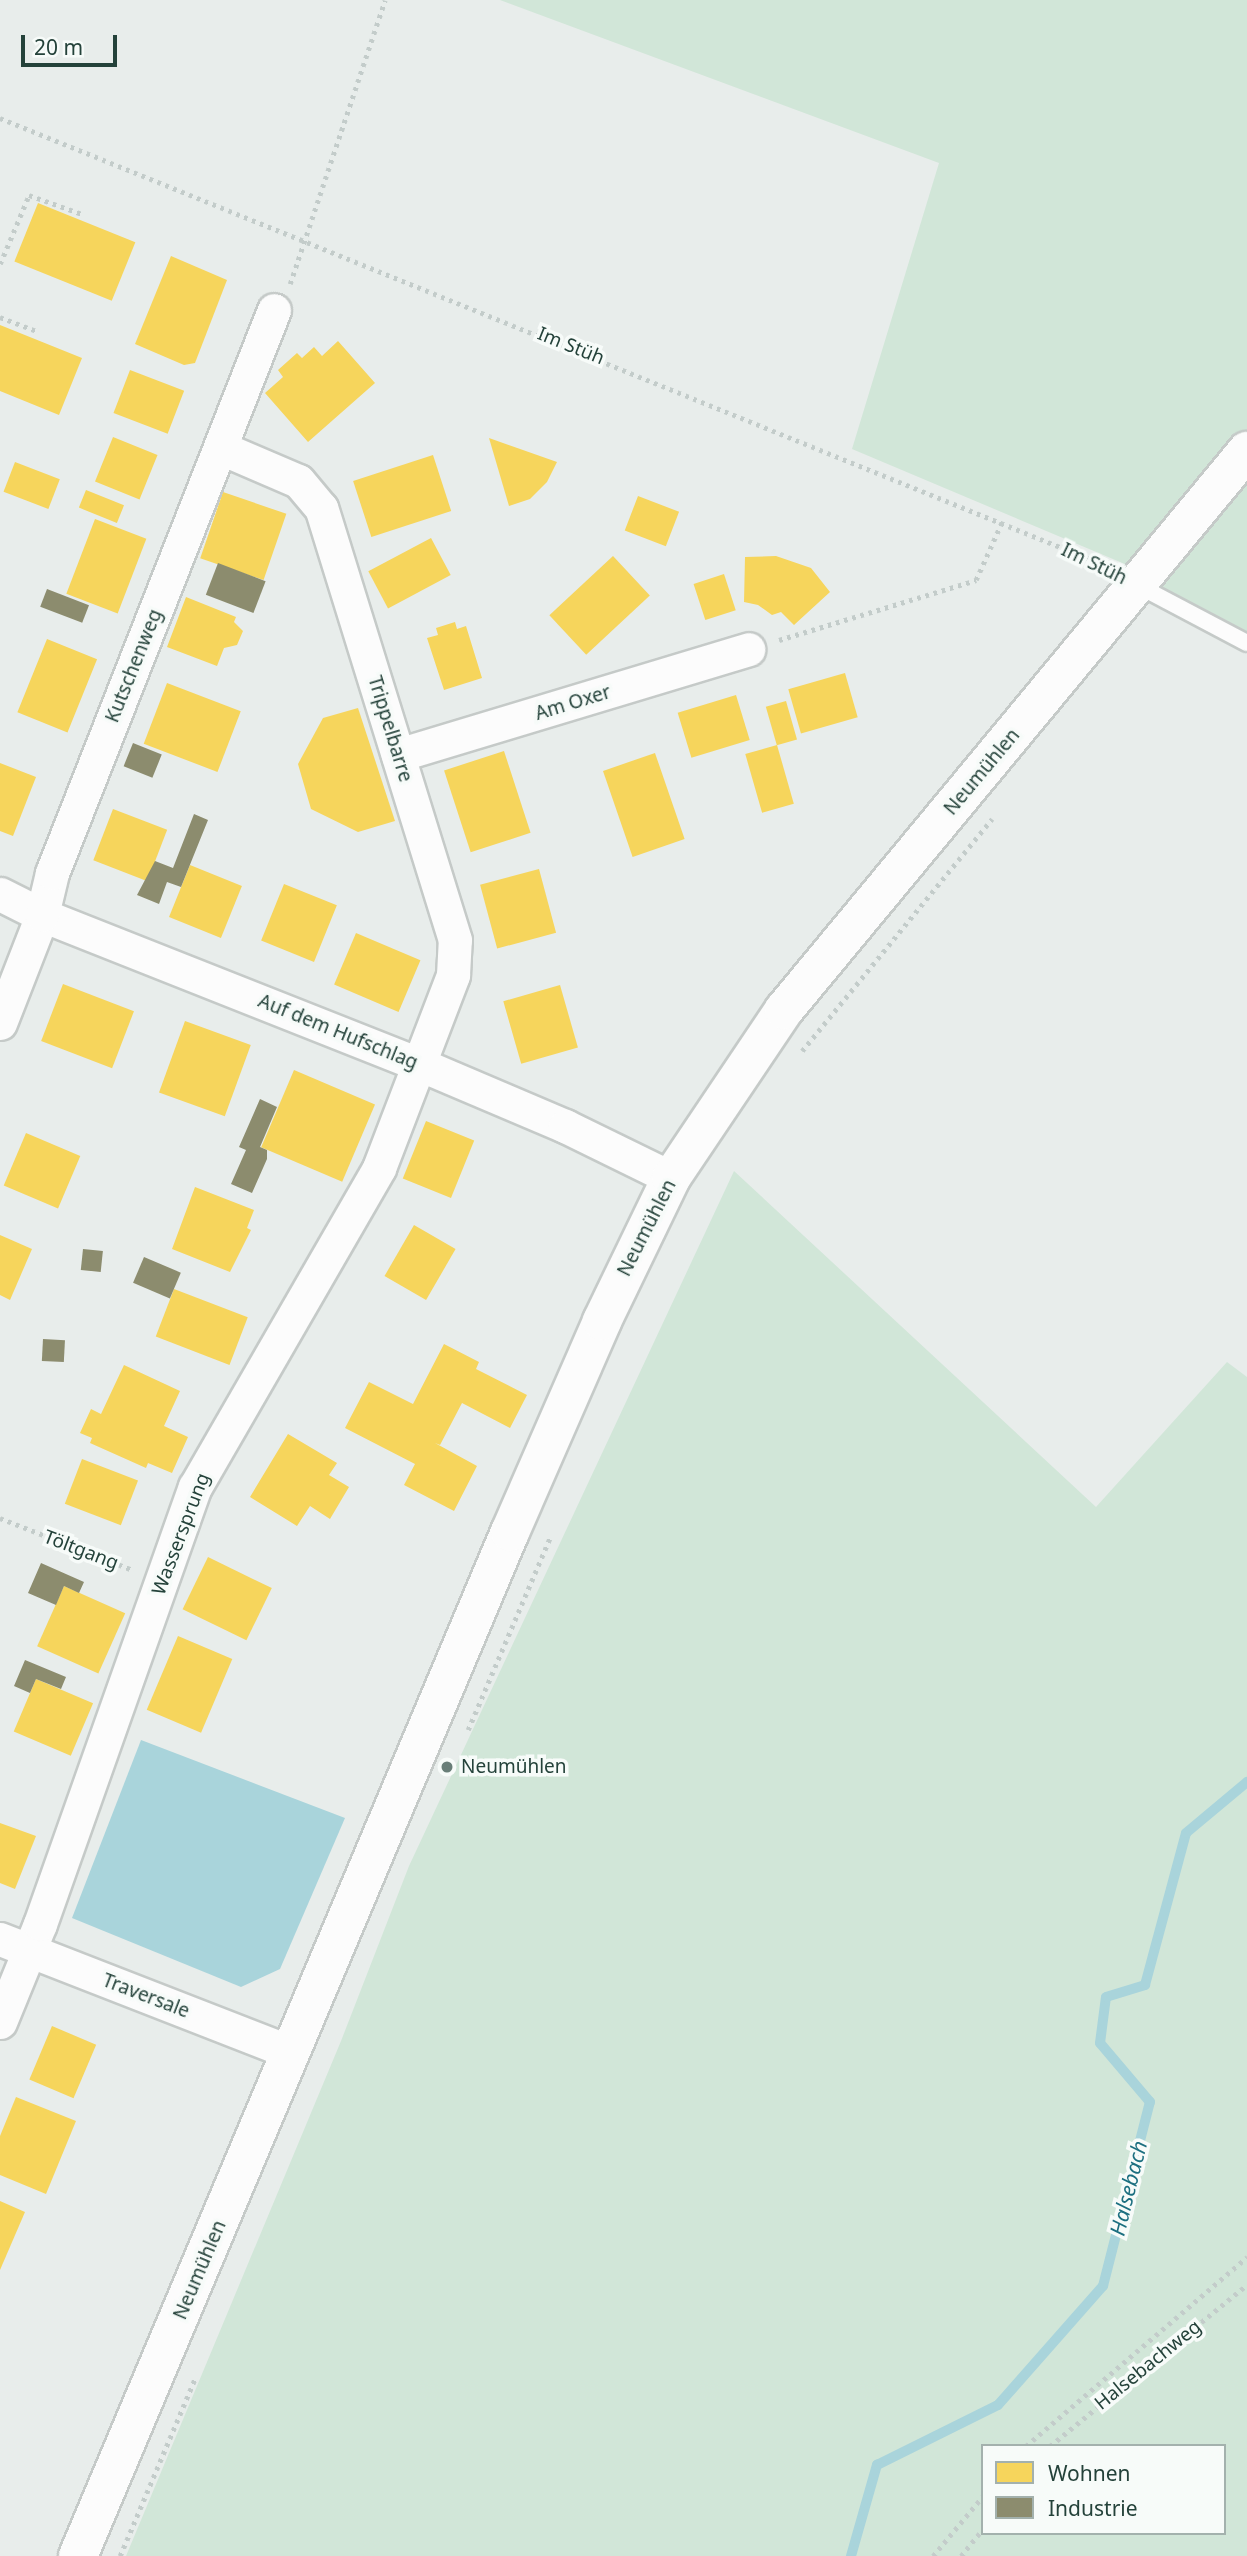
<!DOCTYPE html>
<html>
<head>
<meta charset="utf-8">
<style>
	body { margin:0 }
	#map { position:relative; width:1247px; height:2556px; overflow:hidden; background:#e8edeb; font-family:"Noto Sans",sans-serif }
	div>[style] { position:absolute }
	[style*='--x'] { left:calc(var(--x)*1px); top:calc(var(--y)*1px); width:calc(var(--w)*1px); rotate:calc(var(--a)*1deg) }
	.green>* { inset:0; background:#d1e6d8 }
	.water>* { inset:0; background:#a9d4db }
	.homes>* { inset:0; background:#f6d55c; transform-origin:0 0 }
	.industry>* { inset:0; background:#8c8c6e; transform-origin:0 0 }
	.stream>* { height:10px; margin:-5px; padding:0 5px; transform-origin:5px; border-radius:5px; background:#a9d4db }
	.path>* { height:4.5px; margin-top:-2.25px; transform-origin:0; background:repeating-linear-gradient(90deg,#c3ccca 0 3.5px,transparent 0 8.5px) }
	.roads { filter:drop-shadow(2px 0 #c5cac8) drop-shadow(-2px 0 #c5cac8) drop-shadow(0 2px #c5cac8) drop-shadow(0 -2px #c5cac8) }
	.service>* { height:16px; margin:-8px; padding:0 8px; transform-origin:8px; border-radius:8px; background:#fcfcfc }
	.minor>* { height:33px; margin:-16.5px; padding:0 16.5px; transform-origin:16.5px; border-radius:16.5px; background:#fcfcfc }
	.tertiary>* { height:38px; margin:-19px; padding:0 19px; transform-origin:19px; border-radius:19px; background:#fcfcfc }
	.dots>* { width:19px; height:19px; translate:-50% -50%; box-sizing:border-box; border:4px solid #f7fbf9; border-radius:50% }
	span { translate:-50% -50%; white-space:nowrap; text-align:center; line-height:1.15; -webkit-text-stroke:7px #f7fbf9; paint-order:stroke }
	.street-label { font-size:19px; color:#24423a }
	.poi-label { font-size:19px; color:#24423a }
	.left { translate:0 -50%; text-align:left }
	.water-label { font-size:21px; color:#1c6f80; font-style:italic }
	.legend { position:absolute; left:981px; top:2444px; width:245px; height:91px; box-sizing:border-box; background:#f7fbf9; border:2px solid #a3b1ad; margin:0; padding:9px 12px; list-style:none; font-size:21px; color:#24423a }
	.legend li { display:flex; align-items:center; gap:14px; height:35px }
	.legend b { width:35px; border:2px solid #a3b1ad }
	.scale { position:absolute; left:21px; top:35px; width:96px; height:32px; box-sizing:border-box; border:4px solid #24423a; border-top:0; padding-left:9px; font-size:21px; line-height:24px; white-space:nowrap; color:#24423a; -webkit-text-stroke:5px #f7fbf9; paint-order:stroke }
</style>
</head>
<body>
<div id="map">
	<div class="green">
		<i style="clip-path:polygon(500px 0,1247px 0,1247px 653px,1170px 614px,1139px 570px,852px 449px,939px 163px)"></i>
		<i style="clip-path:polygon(evenodd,734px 1171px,1096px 1507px,1227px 1362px,1247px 1377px,1247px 2556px,126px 2556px,341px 2041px,409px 1866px,734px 1171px,983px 2446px,1224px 2446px,1224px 2533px,983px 2533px,983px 2446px)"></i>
	</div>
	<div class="water">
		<i style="clip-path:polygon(141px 1740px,345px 1818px,280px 1969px,241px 1987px,72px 1918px)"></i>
	</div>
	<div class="homes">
		<i style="left:38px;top:203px;width:105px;height:63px;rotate:22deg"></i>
		<i style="clip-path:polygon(171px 256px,227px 280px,195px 363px,184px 365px,135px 344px)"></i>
		<i style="clip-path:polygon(0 325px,82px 358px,59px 415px,0 391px)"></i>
		<i style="clip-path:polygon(338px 341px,375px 383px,308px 442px,265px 393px,283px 377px,278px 370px,297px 353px,302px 358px,314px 347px,322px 356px)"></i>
		<i style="left:130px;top:370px;width:58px;height:46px;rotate:21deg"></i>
		<i style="left:113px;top:437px;width:48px;height:48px;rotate:22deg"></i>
		<i style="clip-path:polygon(489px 438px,557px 462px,547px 482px,530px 499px,509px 506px)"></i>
		<i style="left:433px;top:455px;width:59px;height:84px;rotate:72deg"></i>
		<i style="left:15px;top:462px;width:48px;height:32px;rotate:21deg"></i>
		<i style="left:86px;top:490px;width:41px;height:19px;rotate:22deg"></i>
		<i style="left:223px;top:492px;width:67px;height:70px;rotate:19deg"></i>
		<i style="left:638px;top:496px;width:44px;height:37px;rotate:21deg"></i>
		<i style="left:95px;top:519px;width:55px;height:80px;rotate:21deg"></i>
		<i style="left:431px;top:538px;width:42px;height:71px;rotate:62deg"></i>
		<i style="left:613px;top:556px;width:54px;height:87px;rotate:47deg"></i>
		<i style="clip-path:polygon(776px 556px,811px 568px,830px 592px,794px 625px,781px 612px,772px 615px,758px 605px,744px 602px,745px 557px)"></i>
		<i style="left:724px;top:574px;width:38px;height:32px;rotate:72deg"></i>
		<i style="clip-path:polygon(186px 597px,236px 617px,234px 622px,243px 631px,237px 645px,224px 648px,217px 666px,167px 647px)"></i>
		<i style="clip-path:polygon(455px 622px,457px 629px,466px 626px,482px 678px,444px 690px,427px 638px,438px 635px,436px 628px)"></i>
		<i style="left:47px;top:639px;width:54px;height:79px;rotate:22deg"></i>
		<i style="left:845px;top:673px;width:46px;height:59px;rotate:74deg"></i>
		<i style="left:167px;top:683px;width:79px;height:65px;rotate:21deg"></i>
		<i style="left:736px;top:695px;width:47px;height:61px;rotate:73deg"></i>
		<i style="left:786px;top:701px;width:40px;height:21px;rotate:74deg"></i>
		<i style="clip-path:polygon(358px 708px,395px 821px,358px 832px,311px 809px,298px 764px,323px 718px)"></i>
		<i style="left:777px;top:745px;width:61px;height:33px;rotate:74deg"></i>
		<i style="left:504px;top:751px;width:86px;height:63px;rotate:72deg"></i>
		<i style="left:655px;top:753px;width:91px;height:55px;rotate:71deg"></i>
		<i style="clip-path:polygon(0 763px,36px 777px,13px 836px,0 831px)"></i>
		<i style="left:113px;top:809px;width:58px;height:55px;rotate:21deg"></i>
		<i style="left:190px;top:865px;width:56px;height:56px;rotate:22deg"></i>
		<i style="left:539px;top:869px;width:66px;height:61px;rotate:75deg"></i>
		<i style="left:284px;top:884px;width:57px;height:61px;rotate:22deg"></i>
		<i style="left:356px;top:933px;width:70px;height:56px;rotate:23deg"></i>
		<i style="left:63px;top:984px;width:76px;height:61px;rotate:21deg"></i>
		<i style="left:560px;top:985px;width:65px;height:59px;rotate:74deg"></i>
		<i style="left:185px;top:1021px;width:70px;height:76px;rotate:20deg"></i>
		<i style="left:294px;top:1070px;width:88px;height:84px;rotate:23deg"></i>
		<i style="left:426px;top:1121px;width:52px;height:62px;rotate:22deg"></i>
		<i style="left:26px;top:1133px;width:59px;height:57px;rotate:23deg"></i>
		<i style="clip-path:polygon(195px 1187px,254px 1210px,247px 1228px,251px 1230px,230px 1272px,172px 1249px)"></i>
		<i style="left:414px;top:1225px;width:48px;height:59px;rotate:30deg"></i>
		<i style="clip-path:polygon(0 1235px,32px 1249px,10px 1300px,0 1295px)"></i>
		<i style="left:174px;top:1289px;width:79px;height:51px;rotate:21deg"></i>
		<i style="clip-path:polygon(444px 1344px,479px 1362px,476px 1369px,527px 1395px,510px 1428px,462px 1403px,440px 1445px,435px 1443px,477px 1466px,454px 1511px,404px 1485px,415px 1464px,345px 1428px,369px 1382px,413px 1404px)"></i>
		<i style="clip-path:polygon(124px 1365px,180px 1391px,164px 1426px,188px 1437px,172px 1473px,148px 1463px,146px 1468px,90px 1443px,92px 1438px,80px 1433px,91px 1409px,101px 1414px)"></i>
		<i style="clip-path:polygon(288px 1434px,337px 1463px,329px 1475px,349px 1487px,330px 1519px,310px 1506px,297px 1526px,250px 1497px)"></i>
		<i style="left:82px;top:1459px;width:60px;height:48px;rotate:21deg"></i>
		<i style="left:208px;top:1557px;width:71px;height:58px;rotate:26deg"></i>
		<i style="left:64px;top:1586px;width:67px;height:66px;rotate:24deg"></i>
		<i style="left:178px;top:1636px;width:59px;height:80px;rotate:23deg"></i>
		<i style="left:36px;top:1679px;width:62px;height:57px;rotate:23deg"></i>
		<i style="clip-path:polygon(0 1823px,36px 1836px,15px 1889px,0 1883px)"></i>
		<i style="left:52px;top:2026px;width:48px;height:58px;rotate:23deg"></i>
		<i style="clip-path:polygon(16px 2097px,76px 2121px,46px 2194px,0 2175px,0 2136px)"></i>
		<i style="clip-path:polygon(0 2201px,25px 2212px,0 2270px)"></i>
	</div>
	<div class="industry">
		<i style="left:218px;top:563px;width:51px;height:34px;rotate:21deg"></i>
		<i style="left:47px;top:589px;width:45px;height:19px;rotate:21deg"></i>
		<i style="left:133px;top:743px;width:31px;height:25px;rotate:22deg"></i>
		<i style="clip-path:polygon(194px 814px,208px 820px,181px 887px,167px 882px,159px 904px,137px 895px,155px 861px,173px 868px)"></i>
		<i style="clip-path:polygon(260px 1099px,277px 1107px,260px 1147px,267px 1150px,267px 1159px,252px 1193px,231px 1184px,246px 1150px,239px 1147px)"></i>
		<i style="left:83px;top:1249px;width:20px;height:21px;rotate:6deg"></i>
		<i style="left:144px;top:1257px;width:40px;height:28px;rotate:23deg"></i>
		<i style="left:43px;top:1339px;width:22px;height:22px;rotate:3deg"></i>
		<i style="clip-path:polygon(41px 1563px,84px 1582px,79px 1593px,64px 1586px,56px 1605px,28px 1593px)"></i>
		<i style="clip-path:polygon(25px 1660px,66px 1677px,61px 1689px,36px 1679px,30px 1693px,14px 1686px)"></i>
	</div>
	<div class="stream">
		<i style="--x:851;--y:2556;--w:95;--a:-74.1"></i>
		<i style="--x:877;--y:2465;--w:135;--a:-26.4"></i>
		<i style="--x:998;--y:2405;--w:159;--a:-48.6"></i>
		<i style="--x:1103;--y:2286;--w:190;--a:-75.7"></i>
		<i style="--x:1150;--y:2102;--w:77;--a:-130.3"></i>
		<i style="--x:1100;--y:2043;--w:46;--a:-82.6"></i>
		<i style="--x:1106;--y:1997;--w:41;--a:-17.1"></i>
		<i style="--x:1145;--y:1985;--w:157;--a:-74.9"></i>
		<i style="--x:1186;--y:1833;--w:80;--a:-39.9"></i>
	</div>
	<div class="path">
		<i style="--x:0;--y:118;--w:1194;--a:22.03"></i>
		<i style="--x:0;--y:264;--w:75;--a:-67.2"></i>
		<i style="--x:29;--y:195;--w:59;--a:19.7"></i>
		<i style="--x:290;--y:284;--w:299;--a:-71.5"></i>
		<i style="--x:0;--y:317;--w:42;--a:21"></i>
		<i style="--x:779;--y:640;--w:206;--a:-16.9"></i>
		<i style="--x:976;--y:580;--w:64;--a:-65.9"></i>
		<i style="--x:802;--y:1051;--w:300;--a:-50.7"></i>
		<i style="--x:0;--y:1518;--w:143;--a:21.4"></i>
		<i style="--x:468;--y:1730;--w:212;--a:-66.9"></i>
		<i style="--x:1026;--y:2446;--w:291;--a:-40.5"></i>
		<i style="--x:1050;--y:2446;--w:254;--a:-39.3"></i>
		<i style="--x:120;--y:2556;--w:195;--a:-67.1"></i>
		<i style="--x:933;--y:2556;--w:78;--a:-50.2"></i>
		<i style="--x:961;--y:2556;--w:35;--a:-51"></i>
	</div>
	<div class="roads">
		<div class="service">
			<i style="--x:1137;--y:585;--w:124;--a:27.8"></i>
		</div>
		<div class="minor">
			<i style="--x:398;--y:755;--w:366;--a:-16.8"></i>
			<i style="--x:0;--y:894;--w:47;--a:26.6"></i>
			<i style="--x:42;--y:915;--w:405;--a:21.6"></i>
			<i style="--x:419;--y:1064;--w:159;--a:23"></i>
			<i style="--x:565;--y:1126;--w:118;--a:26.1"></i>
			<i style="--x:0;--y:1023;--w:116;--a:-68.7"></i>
			<i style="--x:42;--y:915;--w:43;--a:-76.6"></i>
			<i style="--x:52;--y:873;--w:605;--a:-68.48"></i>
			<i style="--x:0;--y:1939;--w:313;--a:21.3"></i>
			<i style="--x:0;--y:2022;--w:106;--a:-67.8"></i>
			<i style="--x:40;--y:1924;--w:464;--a:-70.5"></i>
			<i style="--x:195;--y:1487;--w:368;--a:-60"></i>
			<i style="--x:379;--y:1168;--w:207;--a:-69"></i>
			<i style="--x:453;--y:975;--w:35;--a:-87"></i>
			<i style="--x:455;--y:940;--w:452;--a:-107.2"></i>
			<i style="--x:321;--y:508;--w:35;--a:-130"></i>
			<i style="--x:298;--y:481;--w:84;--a:-156.8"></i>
		</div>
		<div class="tertiary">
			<i style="--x:78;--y:2556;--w:1111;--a:-67.13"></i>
			<i style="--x:510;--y:1532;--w:230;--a:-66.4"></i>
			<i style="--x:602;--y:1321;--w:159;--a:-64.2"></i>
			<i style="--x:671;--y:1178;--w:202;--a:-56.1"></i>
			<i style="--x:784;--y:1010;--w:726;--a:-50.37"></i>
		</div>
	</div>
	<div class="dots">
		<i style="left:447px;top:1767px;background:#697e78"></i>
	</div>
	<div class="street-label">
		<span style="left:571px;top:346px;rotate:22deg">Im Stüh</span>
		<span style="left:1094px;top:564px;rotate:26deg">Im Stüh</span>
		<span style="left:134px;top:666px;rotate:-68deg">Kutschenweg</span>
		<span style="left:573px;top:703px;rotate:-17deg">Am Oxer</span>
		<span style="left:390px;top:729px;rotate:73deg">Trippelbarre</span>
		<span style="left:982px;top:772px;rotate:-50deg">Neumühlen</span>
		<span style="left:338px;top:1032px;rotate:22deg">Auf dem Hufschlag</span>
		<span style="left:647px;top:1228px;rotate:-63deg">Neumühlen</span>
		<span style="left:181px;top:1534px;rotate:-69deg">Wassersprung</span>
		<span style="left:81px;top:1550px;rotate:21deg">Töltgang</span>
		<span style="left:146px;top:1996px;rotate:21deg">Traversale</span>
		<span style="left:200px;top:2270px;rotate:-67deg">Neumühlen</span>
		<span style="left:1148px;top:2365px;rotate:-39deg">Halsebachweg</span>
	</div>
	<div class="poi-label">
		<span class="left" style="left:461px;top:1767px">Neumühlen</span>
	</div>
	<div class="water-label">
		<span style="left:1128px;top:2188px;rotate:-76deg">Halsebach</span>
	</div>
	<ul class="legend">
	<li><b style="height:19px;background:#f6d55c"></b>Wohnen</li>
	<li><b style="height:19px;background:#8c8c6e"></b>Industrie</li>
	</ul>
	<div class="scale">20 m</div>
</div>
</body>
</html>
